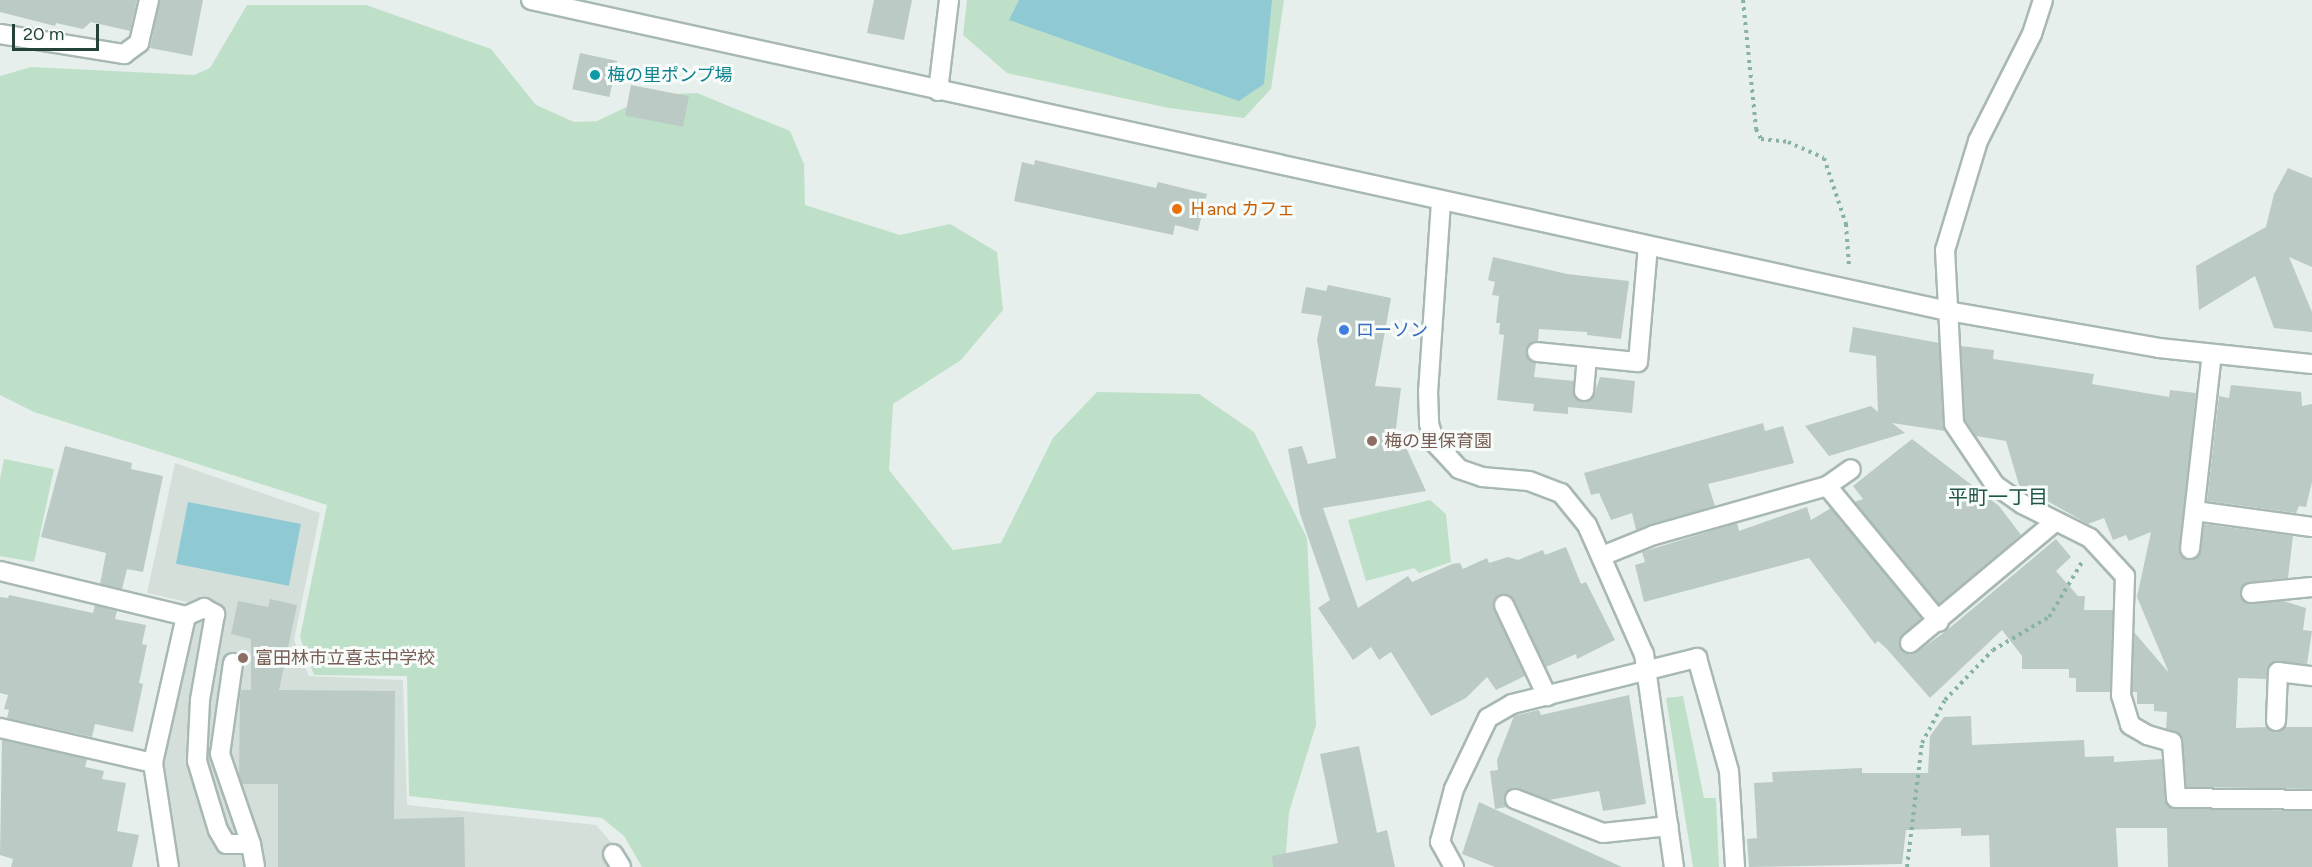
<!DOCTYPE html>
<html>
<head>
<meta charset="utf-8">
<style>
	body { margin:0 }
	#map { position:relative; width:2312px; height:867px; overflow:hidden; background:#e6efeb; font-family:Figtree,"Noto Sans JP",sans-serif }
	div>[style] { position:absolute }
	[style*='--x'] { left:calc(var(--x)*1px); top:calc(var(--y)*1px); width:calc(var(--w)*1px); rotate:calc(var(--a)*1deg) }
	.built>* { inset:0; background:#d4dfda }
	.green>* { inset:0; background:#bfe0c8 }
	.water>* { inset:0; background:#8ec9d4; transform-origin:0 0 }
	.building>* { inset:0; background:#bbcac4; transform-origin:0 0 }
	.path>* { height:4px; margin-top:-2px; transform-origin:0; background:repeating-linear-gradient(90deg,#86b3a5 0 3px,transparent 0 7.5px) }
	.roads { filter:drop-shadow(2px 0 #a8b8b2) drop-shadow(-2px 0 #a8b8b2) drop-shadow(0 2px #a8b8b2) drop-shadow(0 -2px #a8b8b2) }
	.minor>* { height:18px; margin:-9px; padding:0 9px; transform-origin:9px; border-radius:9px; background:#fff }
	.dots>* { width:16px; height:16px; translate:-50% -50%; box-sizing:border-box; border:3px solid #f7fbf9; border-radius:50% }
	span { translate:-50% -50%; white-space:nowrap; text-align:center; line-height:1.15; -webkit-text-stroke:6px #f7fbf9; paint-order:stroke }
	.culture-label { font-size:18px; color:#0d838f }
	.left { translate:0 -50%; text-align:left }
	.food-label { font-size:18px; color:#c56008 }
	.shop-label { font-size:18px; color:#366cbe }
	.education-label { font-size:18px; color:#785e54 }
	.neighbourhood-label { font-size:20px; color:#1f5548 }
	.scale { position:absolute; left:12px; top:24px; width:87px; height:27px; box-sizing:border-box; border:3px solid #24423a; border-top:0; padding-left:8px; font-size:18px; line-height:21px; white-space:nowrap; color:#24423a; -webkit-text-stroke:4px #f7fbf9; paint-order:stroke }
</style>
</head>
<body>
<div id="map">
	<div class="built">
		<i style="clip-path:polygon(175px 463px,320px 513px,294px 640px,309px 676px,403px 680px,407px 805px,596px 825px,633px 867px,179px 867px,163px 768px,196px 604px,147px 593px)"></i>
	</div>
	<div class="green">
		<i style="clip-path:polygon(967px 0,1284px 0,1271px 89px,1244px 118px,1169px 108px,1007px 73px,963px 35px)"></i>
		<i style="clip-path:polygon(247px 5px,366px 5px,491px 49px,536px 105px,574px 122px,597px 121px,652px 95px,697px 93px,790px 131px,804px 164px,805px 205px,900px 235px,950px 224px,997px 252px,1003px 310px,961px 360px,893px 404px,889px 470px,953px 550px,1001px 543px,1053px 438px,1097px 392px,1199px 394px,1254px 432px,1307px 538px,1316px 725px,1289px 812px,1285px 867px,642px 867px,624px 836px,602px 818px,409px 796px,407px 676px,314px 675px,300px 637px,327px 505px,34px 412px,0 395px,0 76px,31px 67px,194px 75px,210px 68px)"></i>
		<i style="clip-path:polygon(4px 459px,54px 469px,34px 562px,0 556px,0 479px)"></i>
		<i style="clip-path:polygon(1430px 500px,1446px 514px,1451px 562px,1419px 573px,1414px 568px,1366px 581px,1348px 520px)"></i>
		<i style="clip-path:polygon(1683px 696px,1704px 798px,1716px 798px,1719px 867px,1693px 867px,1666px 698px)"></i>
	</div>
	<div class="water">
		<i style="clip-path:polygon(1019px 0,1272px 0,1264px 84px,1239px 101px,1009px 20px)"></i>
		<i style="left:188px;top:502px;width:115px;height:63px;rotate:11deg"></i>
	</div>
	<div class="building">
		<i style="clip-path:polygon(0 0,137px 0,130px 31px,91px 22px,83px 29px,56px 23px,55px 26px,0 12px)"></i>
		<i style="clip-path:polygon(160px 0,203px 0,192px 56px,150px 48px)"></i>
		<i style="clip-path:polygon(874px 0,912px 0,904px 40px,867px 33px)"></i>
		<i style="left:580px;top:53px;width:38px;height:37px;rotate:12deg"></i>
		<i style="left:631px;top:85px;width:59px;height:31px;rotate:11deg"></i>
		<i style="clip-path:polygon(1035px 160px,1156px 188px,1158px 182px,1207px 194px,1198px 231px,1175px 225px,1173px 235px,1014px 201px,1022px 162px,1034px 165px)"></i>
		<i style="clip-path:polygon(2288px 168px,2312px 178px,2312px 267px,2289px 257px,2312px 312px,2312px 332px,2274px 328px,2255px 276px,2199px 310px,2196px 266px,2266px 227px,2274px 194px)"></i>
		<i style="clip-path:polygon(1493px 257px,1567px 274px,1629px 281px,1621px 339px,1587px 335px,1587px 332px,1539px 329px,1538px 341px,1528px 345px,1526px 351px,1536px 363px,1534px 377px,1574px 381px,1574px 395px,1582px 402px,1593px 398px,1600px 377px,1635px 381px,1632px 413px,1568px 407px,1568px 414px,1533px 411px,1534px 404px,1497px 400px,1504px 335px,1499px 334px,1500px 323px,1496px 323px,1499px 296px,1492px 295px,1495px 282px,1488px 280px)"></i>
		<i style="clip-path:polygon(1328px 285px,1391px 298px,1375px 386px,1401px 388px,1395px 436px,1403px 441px,1426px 491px,1323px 508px,1358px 608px,1408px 576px,1412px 582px,1452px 564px,1460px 563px,1463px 569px,1487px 558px,1489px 563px,1508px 557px,1518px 560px,1543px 550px,1545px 555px,1566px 547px,1581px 584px,1586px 582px,1615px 640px,1577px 659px,1576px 654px,1546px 667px,1514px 600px,1500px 595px,1494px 599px,1494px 609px,1525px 676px,1496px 690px,1487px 677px,1466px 698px,1431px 716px,1391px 652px,1379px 660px,1371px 647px,1353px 660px,1318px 608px,1330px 600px,1300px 514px,1288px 449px,1302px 446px,1308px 464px,1336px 458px,1317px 339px,1322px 316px,1301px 313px,1306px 287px,1326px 291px)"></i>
		<i style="clip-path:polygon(1853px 327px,1939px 343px,1945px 431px,1892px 423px,1905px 433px,1829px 456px,1805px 426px,1871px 406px,1878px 412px,1876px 356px,1849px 352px)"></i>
		<i style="clip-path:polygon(1961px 346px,1994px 350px,1993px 359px,2094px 374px,2092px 384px,2169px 397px,2170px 390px,2196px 393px,2180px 553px,2188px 560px,2199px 556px,2204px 524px,2293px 536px,2288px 578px,2249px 582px,2241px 588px,2240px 595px,2247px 603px,2284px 601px,2306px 608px,2303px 630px,2312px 631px,2307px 664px,2274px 662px,2268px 666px,2266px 679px,2238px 678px,2236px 728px,2267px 727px,2276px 732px,2285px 727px,2312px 727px,2312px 789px,2186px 787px,2181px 735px,2166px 729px,2167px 712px,2154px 711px,2154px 704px,2137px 704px,2137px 692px,2132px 692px,2134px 632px,2169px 673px,2137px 597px,2151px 532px,2129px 541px,2126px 535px,2113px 540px,2104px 518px,2088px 524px,2019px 485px,2006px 441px,1976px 436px,1965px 420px)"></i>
		<i style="clip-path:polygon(2231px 385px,2301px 392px,2302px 406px,2312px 404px,2312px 482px,2306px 507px,2299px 506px,2296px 513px,2207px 501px,2219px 396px,2229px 398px)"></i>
		<i style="clip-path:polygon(1763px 423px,1765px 431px,1783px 426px,1794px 463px,1708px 484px,1715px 506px,1636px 530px,1632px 513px,1611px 520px,1599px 493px,1591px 495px,1584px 473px)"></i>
		<i style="clip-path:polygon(1912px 439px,1999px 506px,2021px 535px,1939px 604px,1854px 502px,1863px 499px,1853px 486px)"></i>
		<i style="clip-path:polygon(65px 446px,132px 463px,131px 469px,163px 476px,143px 572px,127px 569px,122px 589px,100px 584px,106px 553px,41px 537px)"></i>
		<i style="clip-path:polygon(1807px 507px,1811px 520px,1831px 508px,1922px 619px,1900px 639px,1901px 650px,1907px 654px,1917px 652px,1946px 631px,2056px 539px,2071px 557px,2056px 571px,2078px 596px,2085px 596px,2084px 610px,2113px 610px,2110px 692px,2076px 692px,2076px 678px,2069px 678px,2069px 669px,2022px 669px,2022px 656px,2002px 630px,1930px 698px,1886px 648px,1878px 641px,1875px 644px,1809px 558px,1644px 602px,1635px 565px,1645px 562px,1642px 552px,1737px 523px,1739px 531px)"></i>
		<i style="clip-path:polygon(9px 595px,93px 613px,95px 605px,117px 611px,115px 619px,146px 625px,142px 644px,147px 645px,139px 683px,143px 684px,133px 732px,95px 724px,92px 737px,7px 718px,9px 710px,4px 709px,8px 695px,0 693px,0 597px,8px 598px)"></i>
		<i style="clip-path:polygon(270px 599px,297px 605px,279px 690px,395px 691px,394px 819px,464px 817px,465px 867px,278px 867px,278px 784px,242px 784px,239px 776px,240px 695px,241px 690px,251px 690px,251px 639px,231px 634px,238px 601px,268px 607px)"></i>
		<i style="clip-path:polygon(1629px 695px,1646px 804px,1603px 811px,1599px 791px,1549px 800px,1514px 788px,1504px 796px,1507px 807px,1495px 809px,1490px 771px,1498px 770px,1497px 760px,1514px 716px,1539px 710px,1541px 715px)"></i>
		<i style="clip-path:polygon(1971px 716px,1972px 745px,2084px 740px,2085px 757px,2114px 756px,2114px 762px,2162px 759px,2165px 799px,2171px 808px,2312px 811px,2312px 867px,2168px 867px,2167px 828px,2116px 828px,2118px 867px,1990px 867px,1989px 835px,1961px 836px,1961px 828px,1906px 830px,1902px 864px,1749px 867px,1747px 839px,1757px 838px,1754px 783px,1773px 782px,1772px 772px,1862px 768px,1862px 773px,1928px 773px,1930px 736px,1944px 717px)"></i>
		<i style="clip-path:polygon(2px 740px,87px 759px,85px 767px,104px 771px,102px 779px,126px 783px,117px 831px,139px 835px,132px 867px,11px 867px,13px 859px,0 855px)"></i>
		<i style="clip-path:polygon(1359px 746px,1377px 833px,1387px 830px,1395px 867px,1273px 867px,1272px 856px,1338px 843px,1320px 754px)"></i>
		<i style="clip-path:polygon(1479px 802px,1494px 809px,1622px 867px,1495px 867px,1462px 854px)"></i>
	</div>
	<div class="path">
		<i style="--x:1743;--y:0;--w:130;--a:84.2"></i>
		<i style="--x:1756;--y:129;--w:11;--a:63"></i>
		<i style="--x:1761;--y:139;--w:27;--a:6"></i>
		<i style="--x:1788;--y:142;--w:39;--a:24"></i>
		<i style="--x:1824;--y:158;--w:70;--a:71.6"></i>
		<i style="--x:1846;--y:224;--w:43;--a:86"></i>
		<i style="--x:1907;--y:867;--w:125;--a:-83.1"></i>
		<i style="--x:1922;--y:743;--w:49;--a:-61.9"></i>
		<i style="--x:1945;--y:700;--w:69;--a:-46.2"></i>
		<i style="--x:1993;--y:650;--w:65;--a:-30.5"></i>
		<i style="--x:2049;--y:617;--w:64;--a:-59"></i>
	</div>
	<div class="roads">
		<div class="minor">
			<i style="--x:531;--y:0;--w:1451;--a:12.38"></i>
			<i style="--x:1948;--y:311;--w:214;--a:9.9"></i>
			<i style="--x:2159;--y:348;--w:154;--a:6"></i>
			<i style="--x:2043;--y:0;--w:36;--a:108"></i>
			<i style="--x:2032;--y:34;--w:120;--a:116.8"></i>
			<i style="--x:1978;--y:141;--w:114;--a:106.8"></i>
			<i style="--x:1945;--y:250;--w:174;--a:87"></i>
			<i style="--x:1954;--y:424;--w:73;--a:56.1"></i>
			<i style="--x:1995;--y:485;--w:33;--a:35"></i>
			<i style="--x:2022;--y:504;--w:76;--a:26.6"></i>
			<i style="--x:2090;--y:538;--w:52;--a:47.4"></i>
			<i style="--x:2125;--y:576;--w:119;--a:91.9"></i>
			<i style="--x:2121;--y:695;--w:31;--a:73"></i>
			<i style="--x:2130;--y:725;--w:20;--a:30"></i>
			<i style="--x:2147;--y:735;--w:26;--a:16"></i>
			<i style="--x:2172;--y:742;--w:56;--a:85.9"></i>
			<i style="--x:2176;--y:798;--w:136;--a:0.8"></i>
			<i style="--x:0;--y:34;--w:126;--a:9.2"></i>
			<i style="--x:124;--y:54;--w:19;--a:-36"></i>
			<i style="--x:139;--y:43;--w:44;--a:-76.9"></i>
			<i style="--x:938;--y:91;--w:92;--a:-83.1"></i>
			<i style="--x:1441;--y:202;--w:189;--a:93.9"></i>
			<i style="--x:1428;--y:391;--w:33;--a:88"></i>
			<i style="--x:1429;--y:424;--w:20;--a:72"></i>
			<i style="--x:1435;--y:443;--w:35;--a:47"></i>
			<i style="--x:1459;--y:469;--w:24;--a:19"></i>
			<i style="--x:1482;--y:477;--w:47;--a:4.9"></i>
			<i style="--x:1529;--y:481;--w:34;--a:21"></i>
			<i style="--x:1561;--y:493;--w:41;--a:50.9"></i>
			<i style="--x:1587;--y:525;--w:141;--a:66.2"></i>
			<i style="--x:1644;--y:654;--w:215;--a:82"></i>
			<i style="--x:1537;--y:352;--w:101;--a:5.7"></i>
			<i style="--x:1638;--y:362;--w:116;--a:-85.1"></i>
			<i style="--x:1584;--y:391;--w:34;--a:-85"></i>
			<i style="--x:1827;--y:486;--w:176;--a:50.5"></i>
			<i style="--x:2195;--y:511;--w:118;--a:7.8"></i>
			<i style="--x:2190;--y:549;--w:196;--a:-83.6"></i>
			<i style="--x:1602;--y:556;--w:56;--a:-22"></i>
			<i style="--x:1654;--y:535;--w:180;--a:-15.8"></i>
			<i style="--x:1827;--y:486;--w:29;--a:-35"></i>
			<i style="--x:0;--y:571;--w:191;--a:13.6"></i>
			<i style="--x:186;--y:616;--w:151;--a:102.7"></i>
			<i style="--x:153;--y:763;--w:105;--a:81.3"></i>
			<i style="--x:2251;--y:593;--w:61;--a:-5.6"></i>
			<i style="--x:1504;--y:605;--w:101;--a:64.7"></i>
			<i style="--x:186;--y:616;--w:20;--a:-24"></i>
			<i style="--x:204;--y:608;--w:13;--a:29"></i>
			<i style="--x:215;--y:614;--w:87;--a:99.9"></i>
			<i style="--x:200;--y:700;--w:61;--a:92.8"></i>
			<i style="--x:197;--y:761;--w:72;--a:73.1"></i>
			<i style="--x:218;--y:830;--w:16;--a:60"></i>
			<i style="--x:226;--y:844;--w:25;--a:0"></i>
			<i style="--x:251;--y:844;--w:23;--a:80"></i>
			<i style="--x:1910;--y:643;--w:190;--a:-39.9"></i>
			<i style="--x:233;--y:663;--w:92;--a:98.1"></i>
			<i style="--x:220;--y:754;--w:95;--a:71"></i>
			<i style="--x:2276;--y:721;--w:49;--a:-87.7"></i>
			<i style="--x:2278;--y:672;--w:34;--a:7"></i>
			<i style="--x:0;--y:728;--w:157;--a:12.9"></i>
			<i style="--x:1515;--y:799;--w:94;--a:21.1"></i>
			<i style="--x:1603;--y:833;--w:66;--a:-6.1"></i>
			<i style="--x:613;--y:854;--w:15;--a:58"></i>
			<i style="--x:1454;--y:867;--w:29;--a:-119"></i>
			<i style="--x:1440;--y:842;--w:55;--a:-75.2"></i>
			<i style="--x:1454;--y:789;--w:79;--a:-64.4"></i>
			<i style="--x:1488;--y:718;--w:28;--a:-30"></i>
			<i style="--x:1512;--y:704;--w:191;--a:-14"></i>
			<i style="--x:1697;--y:658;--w:117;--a:74.2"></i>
			<i style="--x:1729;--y:771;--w:96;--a:86.4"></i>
		</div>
	</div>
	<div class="dots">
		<i style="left:595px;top:75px;background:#0f9aa8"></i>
		<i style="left:1177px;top:209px;background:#e8710a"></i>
		<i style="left:1344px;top:330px;background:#3f7fe0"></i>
		<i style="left:1372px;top:441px;background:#8d6e63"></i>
		<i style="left:243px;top:658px;background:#8d6e63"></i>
	</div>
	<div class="culture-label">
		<span class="left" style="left:607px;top:75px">梅の里ポンプ場</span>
	</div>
	<div class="food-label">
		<span class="left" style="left:1189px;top:209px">Ｈand カフェ</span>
	</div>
	<div class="shop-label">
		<span class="left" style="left:1356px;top:330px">ローソン</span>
	</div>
	<div class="education-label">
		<span class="left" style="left:1384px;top:441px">梅の里保育園</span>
		<span class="left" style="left:255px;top:658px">富田林市立喜志中学校</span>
	</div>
	<div class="neighbourhood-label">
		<span style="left:1998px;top:497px">平町一丁目</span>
	</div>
	<div class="scale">20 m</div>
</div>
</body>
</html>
